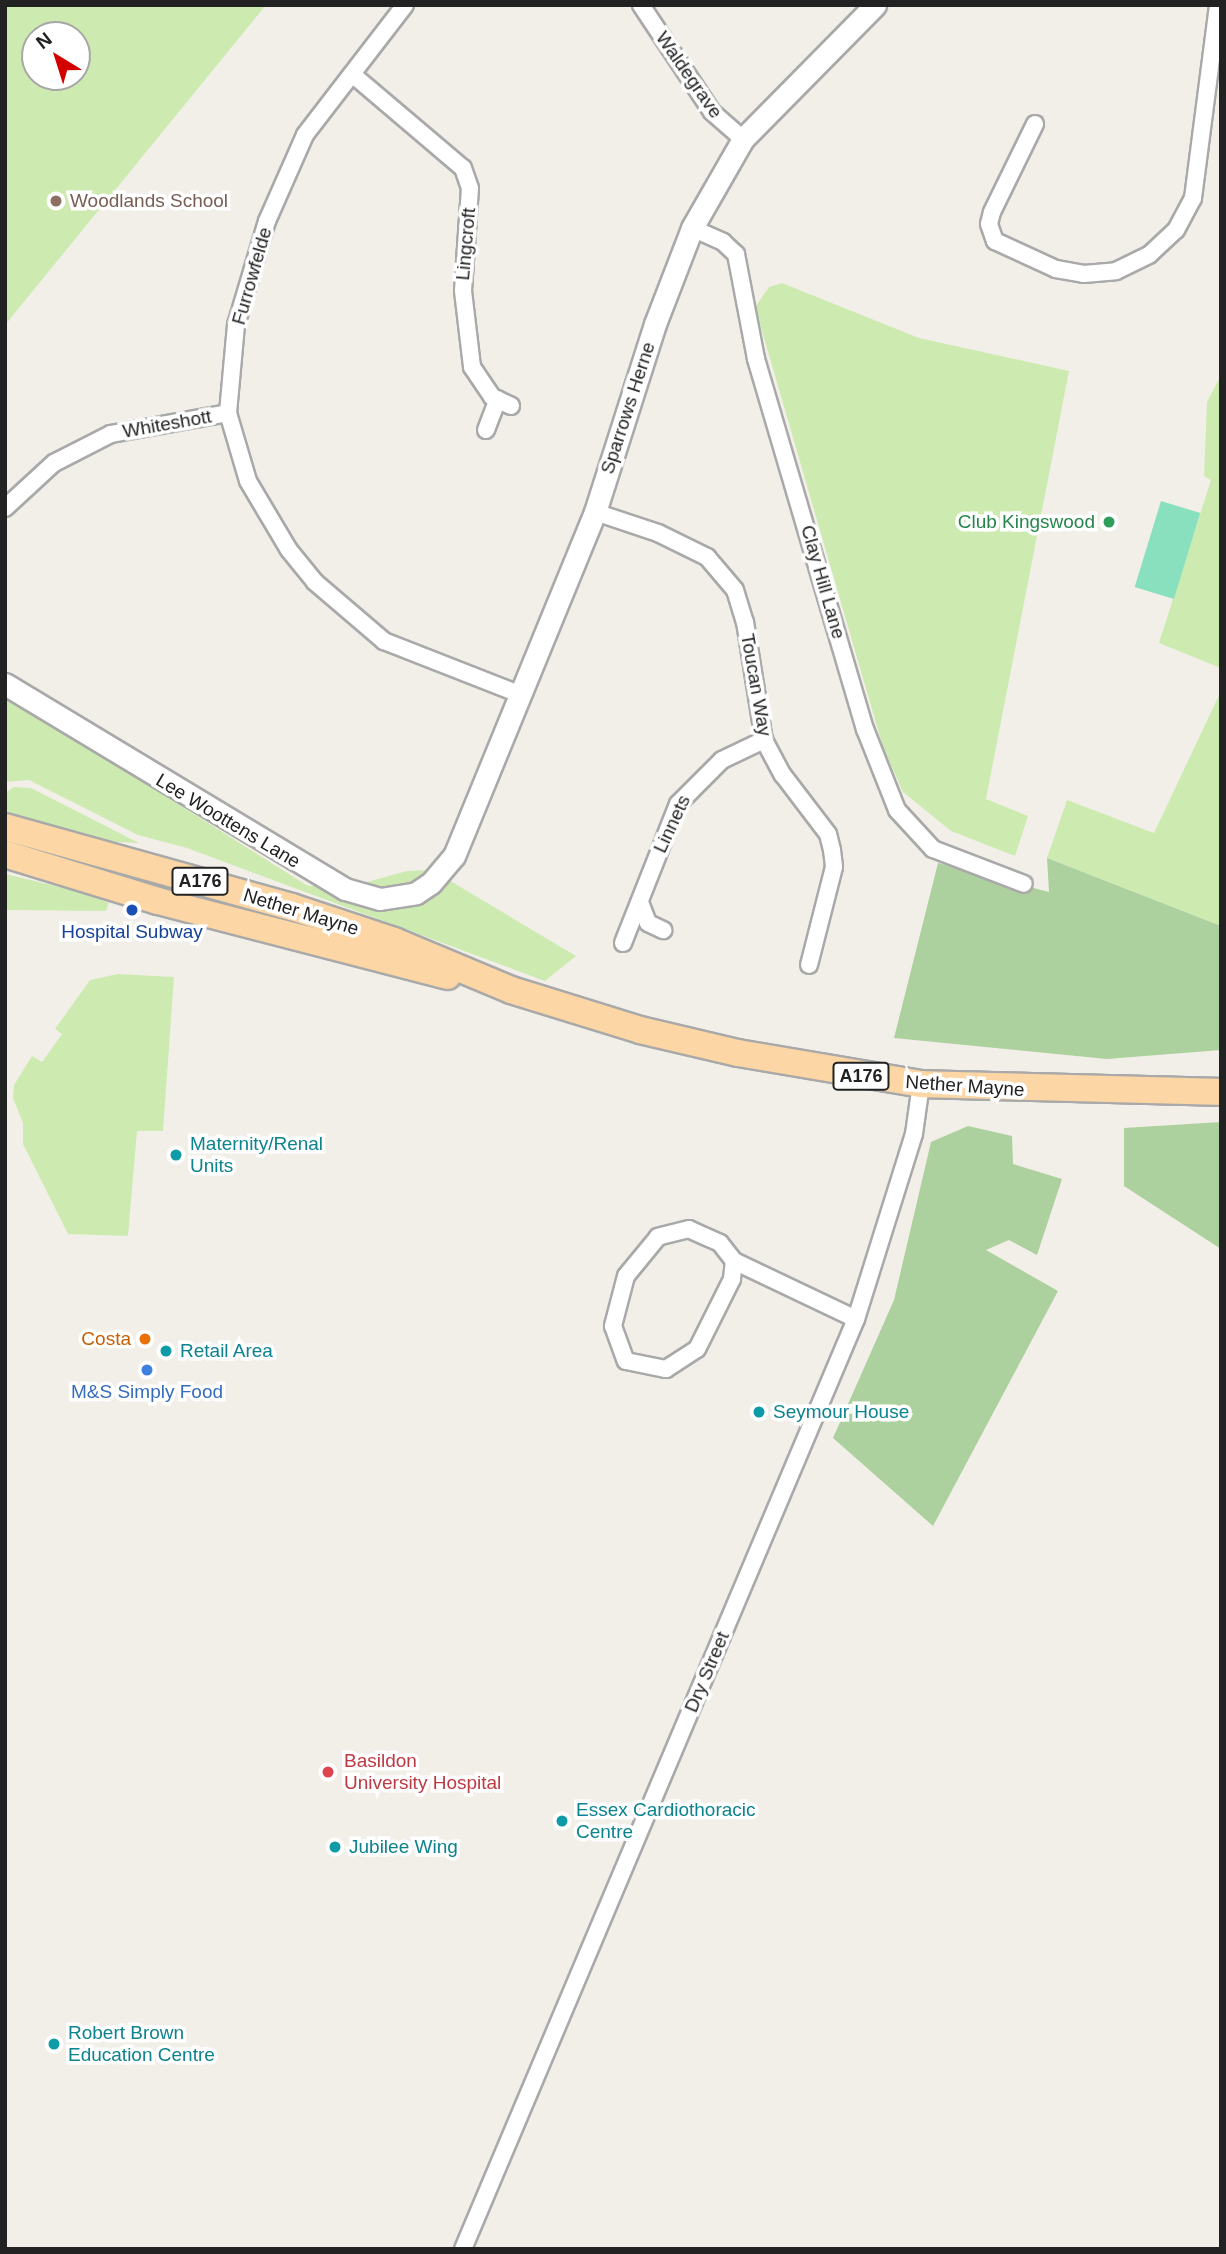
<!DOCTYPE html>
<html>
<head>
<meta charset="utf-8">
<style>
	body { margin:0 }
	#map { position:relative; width:1226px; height:2254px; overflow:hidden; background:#f2efe9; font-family:Helvetica,sans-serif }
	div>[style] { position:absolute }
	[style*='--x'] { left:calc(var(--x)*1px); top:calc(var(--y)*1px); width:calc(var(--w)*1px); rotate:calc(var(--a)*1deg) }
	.grass>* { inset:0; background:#cdebb0 }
	.forest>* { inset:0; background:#add19e }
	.pitch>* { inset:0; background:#88e0be; transform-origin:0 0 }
	.roads { filter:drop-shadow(2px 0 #a9a9a9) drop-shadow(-2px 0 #a9a9a9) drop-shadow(0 2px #a9a9a9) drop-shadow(0 -2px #a9a9a9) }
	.minor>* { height:16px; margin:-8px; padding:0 8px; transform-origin:8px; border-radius:8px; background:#fff }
	.tertiary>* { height:21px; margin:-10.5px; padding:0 10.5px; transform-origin:10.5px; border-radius:10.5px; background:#fff }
	.primary>* { height:26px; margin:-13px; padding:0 13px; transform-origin:13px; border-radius:13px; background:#fcd6a4 }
	.dots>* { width:19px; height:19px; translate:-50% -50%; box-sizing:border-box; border:4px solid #fff; border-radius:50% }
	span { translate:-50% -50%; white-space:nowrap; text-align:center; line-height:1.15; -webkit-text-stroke:7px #fff; paint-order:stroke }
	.shield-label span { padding:2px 5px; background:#fff; border:2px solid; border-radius:5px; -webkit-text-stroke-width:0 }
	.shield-label { font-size:18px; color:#222; font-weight:700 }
	.street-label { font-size:19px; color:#222 }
	.education-label { font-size:19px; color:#785e54 }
	.left { translate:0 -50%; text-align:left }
	.leisure-label { font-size:19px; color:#27864d }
	.right { translate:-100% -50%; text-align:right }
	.transit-label { font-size:19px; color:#164399 }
	.culture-label { font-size:19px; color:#0d838f }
	.food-label { font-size:19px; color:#c56008 }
	.shop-label { font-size:19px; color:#366cbe }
	.health-label { font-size:19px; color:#be3a42 }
	.frame { position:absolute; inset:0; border:7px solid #222; pointer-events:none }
	.north { position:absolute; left:21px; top:21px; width:70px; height:70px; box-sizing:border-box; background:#fff; border:2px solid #a7a7a7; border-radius:50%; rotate:322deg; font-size:19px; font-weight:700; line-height:28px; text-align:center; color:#222 }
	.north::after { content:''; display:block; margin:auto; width:24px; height:32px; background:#d40000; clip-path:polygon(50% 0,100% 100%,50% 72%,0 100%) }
</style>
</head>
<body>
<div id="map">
	<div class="grass">
		<i style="clip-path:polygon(evenodd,5px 5px,266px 5px,5px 325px,5px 5px,77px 35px,77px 77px,35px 77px,35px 35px,77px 35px)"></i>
		<i style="clip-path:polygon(782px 283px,919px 338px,1069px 371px,986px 799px,1028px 816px,1015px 856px,951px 831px,903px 792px,883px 747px,755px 307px,769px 287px)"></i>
		<i style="clip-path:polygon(1221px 375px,1221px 668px,1159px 643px,1211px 480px,1204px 476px,1207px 402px)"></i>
		<i style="clip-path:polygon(1221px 691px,1221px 926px,1047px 858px,1067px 800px,1154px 833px)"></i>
		<i style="clip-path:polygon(5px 695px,308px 886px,360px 884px,407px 871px,432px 870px,576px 956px,545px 981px,187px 848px,138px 835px,29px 780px,5px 782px)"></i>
		<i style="clip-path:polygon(14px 787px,31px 788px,139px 843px,98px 841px,5px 814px,5px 793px)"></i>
		<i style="clip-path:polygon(5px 874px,85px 893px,109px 903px,106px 911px,5px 910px)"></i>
		<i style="clip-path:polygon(118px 974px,174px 977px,163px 1131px,137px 1131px,128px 1236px,68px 1234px,23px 1144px,23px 1123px,13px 1098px,14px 1085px,32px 1056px,42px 1062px,62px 1034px,55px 1029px,90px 980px)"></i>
	</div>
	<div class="forest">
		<i style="clip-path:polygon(1047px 858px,1221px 926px,1221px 1050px,1107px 1059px,894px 1038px,938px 863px,1049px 892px)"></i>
		<i style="clip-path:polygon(1221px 1122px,1221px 1249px,1124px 1186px,1124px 1128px)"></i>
		<i style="clip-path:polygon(968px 1126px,1012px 1136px,1013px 1164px,1062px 1179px,1037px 1255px,1009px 1240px,986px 1250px,1058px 1291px,933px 1526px,833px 1438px,894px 1300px,931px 1142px)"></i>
	</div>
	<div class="pitch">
		<i style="left:1161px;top:501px;width:41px;height:90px;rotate:17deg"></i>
	</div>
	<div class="roads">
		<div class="minor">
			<i style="--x:405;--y:5;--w:164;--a:127.6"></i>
			<i style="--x:305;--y:135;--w:94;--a:113.8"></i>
			<i style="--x:267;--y:221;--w:109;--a:106.6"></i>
			<i style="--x:236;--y:325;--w:88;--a:95.2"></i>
			<i style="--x:228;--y:413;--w:71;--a:73.6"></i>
			<i style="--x:248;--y:481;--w:80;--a:59.3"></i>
			<i style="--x:289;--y:550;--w:41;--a:50.9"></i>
			<i style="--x:315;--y:582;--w:91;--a:40.5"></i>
			<i style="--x:384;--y:641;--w:145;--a:21.4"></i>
			<i style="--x:641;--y:5;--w:128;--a:56.4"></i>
			<i style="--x:712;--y:112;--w:41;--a:41.1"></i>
			<i style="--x:352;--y:74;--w:145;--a:40.3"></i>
			<i style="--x:463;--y:168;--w:21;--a:71"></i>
			<i style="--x:470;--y:188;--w:103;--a:93.9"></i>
			<i style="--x:463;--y:291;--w:77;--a:83.2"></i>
			<i style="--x:472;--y:367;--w:36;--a:56"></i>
			<i style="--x:492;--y:397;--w:21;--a:25"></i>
			<i style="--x:1035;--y:124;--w:98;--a:116"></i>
			<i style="--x:992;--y:212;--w:12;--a:104"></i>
			<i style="--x:989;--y:224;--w:18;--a:71"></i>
			<i style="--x:995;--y:241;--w:67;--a:24.7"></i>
			<i style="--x:1056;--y:269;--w:28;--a:10"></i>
			<i style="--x:1084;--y:274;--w:32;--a:-5"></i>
			<i style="--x:1116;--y:271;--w:37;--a:-26"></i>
			<i style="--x:1149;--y:255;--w:37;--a:-43"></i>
			<i style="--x:1176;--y:230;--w:36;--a:-62"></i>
			<i style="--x:1193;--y:198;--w:195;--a:-82.6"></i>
			<i style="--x:692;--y:228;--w:34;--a:24"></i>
			<i style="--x:723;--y:242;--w:18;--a:43"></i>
			<i style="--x:736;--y:254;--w:107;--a:79.2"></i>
			<i style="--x:756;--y:359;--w:386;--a:73.6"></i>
			<i style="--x:865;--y:729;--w:87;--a:68.4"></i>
			<i style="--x:897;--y:810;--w:53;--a:47.3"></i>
			<i style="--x:933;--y:849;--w:97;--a:21"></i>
			<i style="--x:486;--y:430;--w:33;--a:-69"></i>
			<i style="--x:5;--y:508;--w:67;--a:-42.6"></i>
			<i style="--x:54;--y:463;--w:64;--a:-27"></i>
			<i style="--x:111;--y:434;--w:119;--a:-10.2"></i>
			<i style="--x:595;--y:512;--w:66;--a:18.4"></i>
			<i style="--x:658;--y:533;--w:55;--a:26.1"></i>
			<i style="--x:707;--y:557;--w:43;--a:49.7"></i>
			<i style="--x:735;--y:590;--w:34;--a:73"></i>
			<i style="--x:745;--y:622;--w:120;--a:80.9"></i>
			<i style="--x:764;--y:740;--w:40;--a:62"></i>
			<i style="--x:783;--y:775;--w:74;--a:52.7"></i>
			<i style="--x:828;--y:834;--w:16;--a:76"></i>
			<i style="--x:832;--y:850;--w:17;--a:83"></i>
			<i style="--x:834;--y:867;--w:101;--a:104.3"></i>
			<i style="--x:640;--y:902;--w:22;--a:69"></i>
			<i style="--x:648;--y:923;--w:17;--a:25"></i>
			<i style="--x:623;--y:943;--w:149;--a:-68.4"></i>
			<i style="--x:678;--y:804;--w:62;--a:-45"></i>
			<i style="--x:722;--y:760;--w:47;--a:-25.5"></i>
			<i style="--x:734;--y:1261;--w:23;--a:-128"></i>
			<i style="--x:720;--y:1243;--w:34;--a:-156"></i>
			<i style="--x:689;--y:1229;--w:32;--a:166"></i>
			<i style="--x:658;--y:1237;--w:50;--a:129.4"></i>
			<i style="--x:626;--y:1276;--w:52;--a:104.6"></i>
			<i style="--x:613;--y:1326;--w:37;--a:70"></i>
			<i style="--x:626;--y:1361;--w:41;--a:11.3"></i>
			<i style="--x:666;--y:1369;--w:37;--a:-33"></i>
			<i style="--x:697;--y:1349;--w:78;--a:-63.4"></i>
			<i style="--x:732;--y:1279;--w:18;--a:-84"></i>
			<i style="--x:734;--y:1261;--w:135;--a:25.4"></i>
			<i style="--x:463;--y:2249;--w:1010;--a:-67.09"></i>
			<i style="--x:856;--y:1319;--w:194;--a:-72.6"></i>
			<i style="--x:914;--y:1134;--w:50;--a:-82"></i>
		</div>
		<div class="tertiary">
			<i style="--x:5;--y:684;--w:397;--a:31.1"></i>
			<i style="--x:345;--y:889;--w:36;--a:16"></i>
			<i style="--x:380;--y:899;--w:36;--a:-9"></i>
			<i style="--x:416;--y:893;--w:18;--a:-34"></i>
			<i style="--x:431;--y:883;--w:35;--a:-50"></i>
			<i style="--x:454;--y:856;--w:372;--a:-67.7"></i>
			<i style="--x:595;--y:512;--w:197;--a:-72.3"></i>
			<i style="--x:655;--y:324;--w:103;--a:-68.9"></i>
			<i style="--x:692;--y:228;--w:103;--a:-60.2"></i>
			<i style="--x:743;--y:139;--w:188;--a:-45.4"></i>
		</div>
		<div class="primary">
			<i style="--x:5;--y:827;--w:298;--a:15.6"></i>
			<i style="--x:292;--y:907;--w:108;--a:18.4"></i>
			<i style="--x:394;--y:941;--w:127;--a:22.7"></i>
			<i style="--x:511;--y:990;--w:135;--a:17.2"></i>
			<i style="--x:640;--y:1030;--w:101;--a:13.2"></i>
			<i style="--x:738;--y:1053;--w:186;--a:9.6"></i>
			<i style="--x:921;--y:1084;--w:300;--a:1.5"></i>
			<i style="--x:5;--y:854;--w:160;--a:17.1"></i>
			<i style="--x:158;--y:901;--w:299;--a:14.5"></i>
		</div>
	</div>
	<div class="dots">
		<i style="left:56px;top:201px;background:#8d6e63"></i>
		<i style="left:1109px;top:522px;background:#2e9e5b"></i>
		<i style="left:132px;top:910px;background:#1a4fb4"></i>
		<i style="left:176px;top:1155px;background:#0f9aa8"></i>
		<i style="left:145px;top:1339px;background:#e8710a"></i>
		<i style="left:166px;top:1351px;background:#0f9aa8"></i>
		<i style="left:147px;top:1370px;background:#3f7fe0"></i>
		<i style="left:759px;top:1412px;background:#0f9aa8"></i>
		<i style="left:328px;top:1772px;background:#e0444e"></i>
		<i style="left:562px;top:1821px;background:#0f9aa8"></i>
		<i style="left:335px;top:1847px;background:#0f9aa8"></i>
		<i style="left:54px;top:2044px;background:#0f9aa8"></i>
	</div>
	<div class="shield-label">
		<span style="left:200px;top:881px">A176</span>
		<span style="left:861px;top:1076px">A176</span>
	</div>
	<div class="street-label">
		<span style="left:689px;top:75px;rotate:55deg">Waldegrave</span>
		<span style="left:466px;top:244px;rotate:-85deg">Lingcroft</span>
		<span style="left:252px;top:276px;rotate:-74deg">Furrowfelde</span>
		<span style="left:628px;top:408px;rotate:-72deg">Sparrows Herne</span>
		<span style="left:167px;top:424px;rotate:-10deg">Whiteshott</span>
		<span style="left:823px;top:582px;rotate:74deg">Clay Hill Lane</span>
		<span style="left:756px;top:685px;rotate:80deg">Toucan Way</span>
		<span style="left:228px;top:821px;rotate:31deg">Lee Woottens Lane</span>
		<span style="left:672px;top:824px;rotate:-65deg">Linnets</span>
		<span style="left:301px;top:912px;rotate:17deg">Nether Mayne</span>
		<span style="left:965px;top:1086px;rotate:4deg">Nether Mayne</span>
		<span style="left:707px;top:1672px;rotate:-67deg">Dry Street</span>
	</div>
	<div class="education-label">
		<span class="left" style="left:70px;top:201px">Woodlands School</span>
	</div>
	<div class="leisure-label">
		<span class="right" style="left:1095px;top:522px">Club Kingswood</span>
	</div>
	<div class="transit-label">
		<span style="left:132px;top:932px">Hospital Subway</span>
	</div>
	<div class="culture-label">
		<span class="left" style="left:190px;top:1155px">Maternity/Renal<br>Units</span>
		<span class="left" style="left:180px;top:1351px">Retail Area</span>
		<span class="left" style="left:773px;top:1412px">Seymour House</span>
		<span class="left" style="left:576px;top:1821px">Essex Cardiothoracic<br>Centre</span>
		<span class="left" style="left:349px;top:1847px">Jubilee Wing</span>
		<span class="left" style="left:68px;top:2044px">Robert Brown<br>Education Centre</span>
	</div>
	<div class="food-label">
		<span class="right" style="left:131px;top:1339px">Costa</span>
	</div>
	<div class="shop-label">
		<span style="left:147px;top:1392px">M&amp;S Simply Food</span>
	</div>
	<div class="health-label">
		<span class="left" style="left:344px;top:1772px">Basildon<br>University Hospital</span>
	</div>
	<div class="frame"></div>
	<div class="north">N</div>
</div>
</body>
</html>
